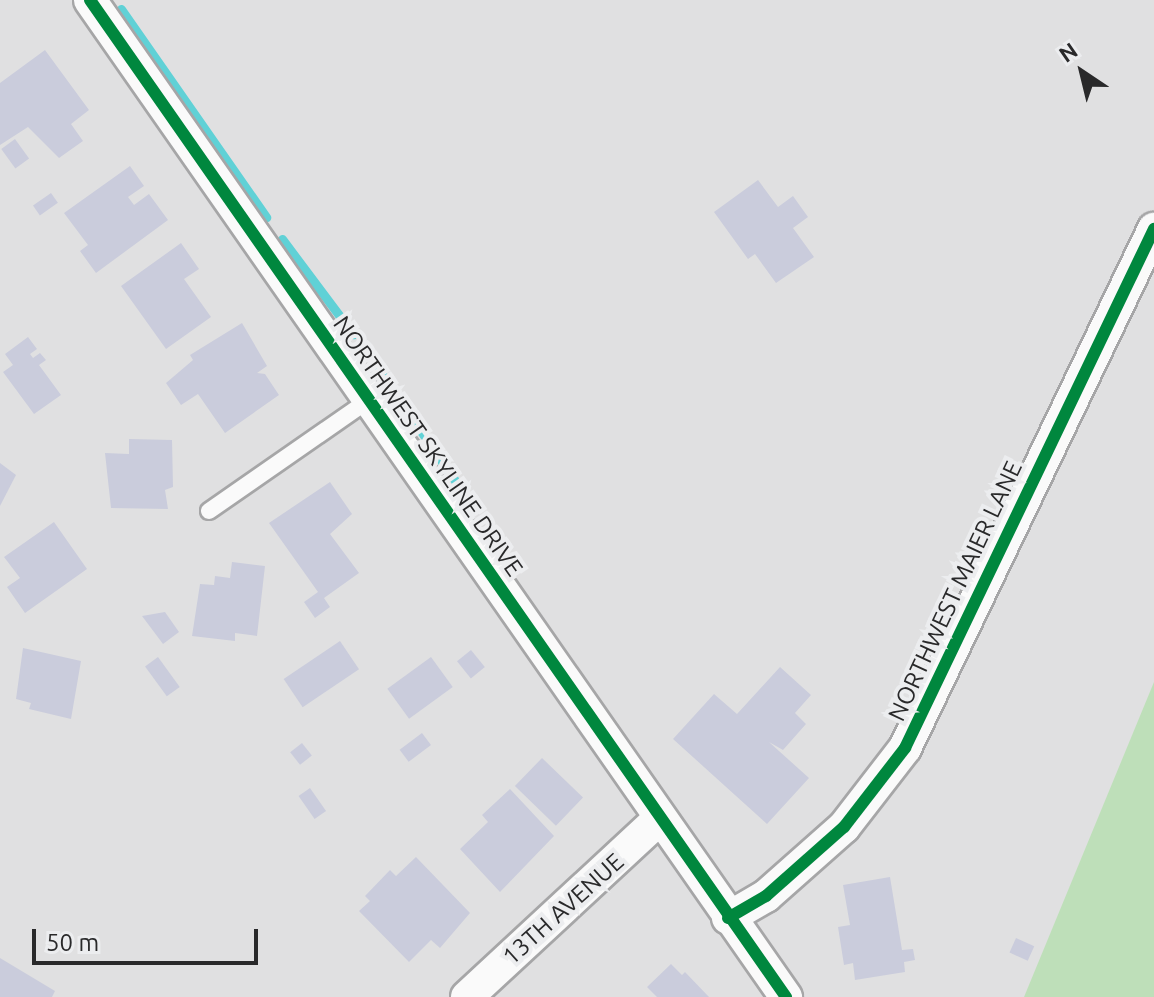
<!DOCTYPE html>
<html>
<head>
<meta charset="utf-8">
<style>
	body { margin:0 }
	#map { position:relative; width:1154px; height:997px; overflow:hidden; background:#e0e0e1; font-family:Ubuntu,sans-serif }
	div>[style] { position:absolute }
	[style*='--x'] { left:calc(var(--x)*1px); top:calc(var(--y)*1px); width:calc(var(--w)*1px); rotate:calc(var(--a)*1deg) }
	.green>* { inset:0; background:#bedfb9 }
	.stream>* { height:9px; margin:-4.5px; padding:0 4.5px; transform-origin:4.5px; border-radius:4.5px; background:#60d1d6 }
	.building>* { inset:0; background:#caccdc; transform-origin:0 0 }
	.roads { filter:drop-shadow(2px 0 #a6a6a7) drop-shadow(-2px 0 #a6a6a7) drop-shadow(0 2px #a6a6a7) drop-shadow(0 -2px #a6a6a7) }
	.service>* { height:16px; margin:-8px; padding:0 8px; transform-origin:8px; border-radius:8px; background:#fafafa }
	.minor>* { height:32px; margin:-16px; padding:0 16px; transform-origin:16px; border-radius:16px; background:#fafafa }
	.cycleway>* { height:12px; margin:-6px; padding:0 6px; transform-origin:6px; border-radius:6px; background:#00873e }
	span { translate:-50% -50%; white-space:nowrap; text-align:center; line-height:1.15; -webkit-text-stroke:8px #ecedef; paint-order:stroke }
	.street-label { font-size:24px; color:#29292a }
	.north { position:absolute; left:1042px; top:32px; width:80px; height:80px; -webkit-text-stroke:6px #ecedef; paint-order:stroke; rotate:325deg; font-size:22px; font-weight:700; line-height:32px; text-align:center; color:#29292a }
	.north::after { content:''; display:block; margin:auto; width:28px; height:36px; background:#29292a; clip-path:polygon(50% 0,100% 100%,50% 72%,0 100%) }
	.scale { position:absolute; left:32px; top:929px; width:226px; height:36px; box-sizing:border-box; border:4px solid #29292a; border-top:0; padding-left:10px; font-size:24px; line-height:28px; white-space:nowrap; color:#29292a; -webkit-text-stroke:6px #ecedef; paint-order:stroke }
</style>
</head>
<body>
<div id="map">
	<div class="green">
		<i style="clip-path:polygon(1154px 682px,1154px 997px,1024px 997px)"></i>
	</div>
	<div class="stream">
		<i style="--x:121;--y:9;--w:254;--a:55.1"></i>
		<i style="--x:282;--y:239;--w:119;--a:53.2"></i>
		<i style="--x:379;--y:370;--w:163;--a:55.5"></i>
	</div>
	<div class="building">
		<i style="clip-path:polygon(45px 50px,89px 110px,71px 124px,83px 141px,59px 158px,28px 127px,0 145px,0 83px)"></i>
		<i style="left:15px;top:139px;width:24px;height:17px;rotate:54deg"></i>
		<i style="clip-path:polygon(130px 166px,144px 186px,128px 197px,134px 205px,149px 194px,168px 220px,96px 273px,80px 251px,88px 245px,64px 213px)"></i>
		<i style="clip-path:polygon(758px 180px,778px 207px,793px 196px,808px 217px,793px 228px,814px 257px,776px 283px,755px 254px,748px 259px,714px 212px)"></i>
		<i style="left:51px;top:193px;width:12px;height:22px;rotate:55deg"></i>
		<i style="clip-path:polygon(181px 243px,199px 269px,184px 279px,211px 317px,166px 349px,121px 286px)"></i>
		<i style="clip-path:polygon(242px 323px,267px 366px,257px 373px,265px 374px,279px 395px,225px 433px,198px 394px,181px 405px,166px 383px,193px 360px,190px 355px)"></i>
		<i style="clip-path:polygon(28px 337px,37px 349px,30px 354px,33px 358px,40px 353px,46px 360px,39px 365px,61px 395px,34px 414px,3px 372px,13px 365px,5px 354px)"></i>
		<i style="clip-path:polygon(129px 439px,172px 440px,173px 487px,165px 490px,168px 509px,111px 508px,105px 453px,129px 454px)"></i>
		<i style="clip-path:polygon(0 463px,16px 475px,0 506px)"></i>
		<i style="clip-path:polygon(330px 482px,352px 514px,330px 534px,359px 573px,324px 598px,330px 607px,315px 618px,304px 602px,318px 592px,269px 523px)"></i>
		<i style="clip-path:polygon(54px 522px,87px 569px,25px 613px,7px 587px,20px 578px,4px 557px)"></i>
		<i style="clip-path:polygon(232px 562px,265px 566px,257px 636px,235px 633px,235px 641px,192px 636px,200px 584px,214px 585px,215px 576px,230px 578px)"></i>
		<i style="clip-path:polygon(165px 612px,179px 632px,163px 644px,142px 616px)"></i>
		<i style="left:340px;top:641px;width:34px;height:68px;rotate:56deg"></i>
		<i style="clip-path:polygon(23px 648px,81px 661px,71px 719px,29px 709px,31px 703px,16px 699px)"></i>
		<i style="left:471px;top:650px;width:22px;height:18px;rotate:51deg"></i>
		<i style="left:158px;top:657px;width:37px;height:16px;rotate:54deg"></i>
		<i style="left:431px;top:657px;width:37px;height:54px;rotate:54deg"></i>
		<i style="clip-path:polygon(780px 667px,811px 695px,795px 713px,806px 724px,783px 750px,769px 742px,809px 778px,767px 824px,673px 739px,714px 694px,737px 714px)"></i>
		<i style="left:422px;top:733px;width:15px;height:28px;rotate:53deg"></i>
		<i style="left:302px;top:743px;width:16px;height:15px;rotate:52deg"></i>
		<i style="left:542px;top:758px;width:57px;height:39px;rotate:44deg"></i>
		<i style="left:310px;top:788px;width:28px;height:14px;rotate:55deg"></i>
		<i style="clip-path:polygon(510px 789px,554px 836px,500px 892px,460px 849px,488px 822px,482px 815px)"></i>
		<i style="clip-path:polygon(416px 857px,470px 913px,440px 948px,431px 940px,409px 962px,359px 911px,370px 901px,365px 896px,390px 870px,396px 876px)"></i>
		<i style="clip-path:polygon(890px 877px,902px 950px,913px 949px,915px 960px,904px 962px,905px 972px,855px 980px,853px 963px,844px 965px,838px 927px,850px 925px,843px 885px)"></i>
		<i style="left:1016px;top:938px;width:20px;height:16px;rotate:24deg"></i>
		<i style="clip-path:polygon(0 958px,55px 991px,52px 997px,0 997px)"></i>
		<i style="clip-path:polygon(671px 964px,682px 975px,685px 972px,709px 997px,657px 997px,647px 987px)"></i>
	</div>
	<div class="roads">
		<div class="service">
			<i style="--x:209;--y:511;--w:195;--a:-34.8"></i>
		</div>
		<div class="minor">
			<i style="--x:90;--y:0;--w:1216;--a:55.08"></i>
			<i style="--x:728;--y:918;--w:44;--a:-30.1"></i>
			<i style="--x:766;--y:896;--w:104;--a:-41.5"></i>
			<i style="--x:844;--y:827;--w:100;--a:-52.3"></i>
			<i style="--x:905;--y:748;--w:576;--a:-64.37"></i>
			<i style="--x:467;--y:997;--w:260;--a:-42.8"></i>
		</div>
	</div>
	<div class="cycleway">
		<i style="--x:90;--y:0;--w:1216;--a:55.08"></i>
		<i style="--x:728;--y:918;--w:44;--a:-30.1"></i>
		<i style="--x:766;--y:896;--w:104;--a:-41.5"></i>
		<i style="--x:844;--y:827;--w:100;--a:-52.3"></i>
		<i style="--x:905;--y:748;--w:576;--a:-64.37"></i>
	</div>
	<div class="street-label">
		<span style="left:428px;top:446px;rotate:55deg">NORTHWEST SKYLINE DRIVE</span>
		<span style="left:955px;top:591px;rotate:-65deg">NORTHWEST MAIER LANE</span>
		<span style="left:563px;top:909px;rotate:-42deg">13TH AVENUE</span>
	</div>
	<div class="north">N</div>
	<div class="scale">50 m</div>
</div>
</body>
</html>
